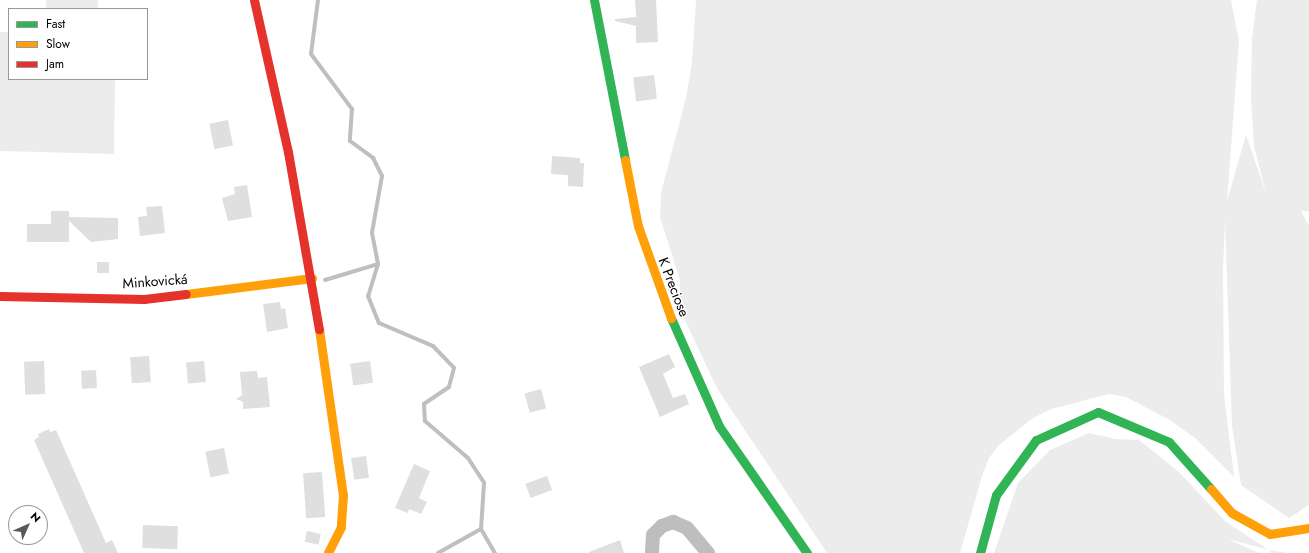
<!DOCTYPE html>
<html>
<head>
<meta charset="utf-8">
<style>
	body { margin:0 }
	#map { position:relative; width:1309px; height:553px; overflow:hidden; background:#fff; font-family:Jost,sans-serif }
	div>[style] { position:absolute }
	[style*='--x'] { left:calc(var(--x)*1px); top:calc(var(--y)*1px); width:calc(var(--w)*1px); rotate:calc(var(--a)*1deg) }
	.green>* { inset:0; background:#ececec; transform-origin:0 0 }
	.stream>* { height:4px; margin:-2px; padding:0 2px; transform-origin:2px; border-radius:2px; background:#bfbfbf }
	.building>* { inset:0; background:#dfdfdf; transform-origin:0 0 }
	.street>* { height:14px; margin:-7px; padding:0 7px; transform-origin:7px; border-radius:7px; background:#bebebe }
	.fast>* { height:9px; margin:-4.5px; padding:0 4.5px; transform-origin:4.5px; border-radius:4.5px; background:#30b455 }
	.slow>* { height:9px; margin:-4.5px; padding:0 4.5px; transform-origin:4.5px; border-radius:4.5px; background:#ff9f0a }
	.jam>* { height:9px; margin:-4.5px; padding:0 4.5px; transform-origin:4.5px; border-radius:4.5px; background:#e5322d }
	span { translate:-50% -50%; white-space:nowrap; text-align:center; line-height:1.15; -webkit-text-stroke:3px #fff; paint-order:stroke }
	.street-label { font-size:14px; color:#000 }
	.legend { position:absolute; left:8px; top:8px; width:140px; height:72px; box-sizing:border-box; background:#fff; border:1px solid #999; margin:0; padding:5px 7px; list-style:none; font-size:12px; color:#000 }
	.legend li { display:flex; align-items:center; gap:8px; height:20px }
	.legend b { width:20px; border:1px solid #999 }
	.north { position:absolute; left:8px; top:505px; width:40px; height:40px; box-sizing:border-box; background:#fff; border:1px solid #999; border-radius:50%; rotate:45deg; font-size:11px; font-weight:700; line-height:16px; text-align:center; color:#000 }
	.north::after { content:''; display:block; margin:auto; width:14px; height:18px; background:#595959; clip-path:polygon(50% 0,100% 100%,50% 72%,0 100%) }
</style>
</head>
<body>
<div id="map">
	<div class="green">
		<i style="left:46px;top:0;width:52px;height:9px"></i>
		<i style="clip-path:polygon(696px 0,1231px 0,1239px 41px,1227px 201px,1246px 135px,1266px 193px,1254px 146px,1251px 97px,1252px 39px,1257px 0,1309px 0,1309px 211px,1301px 211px,1309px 226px,1309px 505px,1289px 518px,1241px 485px,1232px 426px,1225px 219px,1223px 270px,1224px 395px,1234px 477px,1195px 438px,1168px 419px,1126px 397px,1109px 394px,1051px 409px,1033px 418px,999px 445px,989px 458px,982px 476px,960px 553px,827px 553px,718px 390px,679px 308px,680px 280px,660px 217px,661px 193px,686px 98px,692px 62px)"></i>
		<i style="clip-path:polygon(0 32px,9px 32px,9px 79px,115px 79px,114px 154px,0 151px)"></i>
		<i style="clip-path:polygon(1089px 433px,1115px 439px,1139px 440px,1178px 471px,1226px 522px,1269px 550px,1287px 553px,1271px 553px,1269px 550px,1228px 539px,1259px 553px,994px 553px,1018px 483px,1050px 450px)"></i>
	</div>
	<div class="stream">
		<i style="--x:318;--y:0;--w:54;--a:97.4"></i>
		<i style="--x:311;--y:54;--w:69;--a:53.3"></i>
		<i style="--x:352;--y:109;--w:32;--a:94"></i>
		<i style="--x:350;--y:141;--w:29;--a:36"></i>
		<i style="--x:373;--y:158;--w:20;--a:63"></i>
		<i style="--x:382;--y:176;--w:58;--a:100"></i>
		<i style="--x:372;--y:233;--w:32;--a:79"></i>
		<i style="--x:378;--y:264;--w:34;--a:107"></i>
		<i style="--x:368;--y:296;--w:29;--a:68"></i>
		<i style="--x:379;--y:323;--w:59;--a:23.1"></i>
		<i style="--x:433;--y:346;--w:30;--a:46"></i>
		<i style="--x:454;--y:368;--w:20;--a:105"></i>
		<i style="--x:449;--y:387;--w:30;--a:146"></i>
		<i style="--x:424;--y:404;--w:17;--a:87"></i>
		<i style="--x:425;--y:421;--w:57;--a:40.7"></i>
		<i style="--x:468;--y:458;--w:30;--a:57"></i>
		<i style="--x:484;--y:483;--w:46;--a:93.7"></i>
		<i style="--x:481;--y:529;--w:28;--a:60"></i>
		<i style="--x:325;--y:280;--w:55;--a:-16.8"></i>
		<i style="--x:438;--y:553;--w:49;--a:-29.2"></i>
	</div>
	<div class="building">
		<i style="clip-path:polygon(635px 0,656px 0,658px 42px,636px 43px,636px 26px,615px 21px,615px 19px,636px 17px)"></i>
		<i style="left:654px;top:75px;width:24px;height:21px;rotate:83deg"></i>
		<i style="left:228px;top:120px;width:26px;height:19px;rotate:79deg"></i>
		<i style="clip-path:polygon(552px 156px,580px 158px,580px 163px,584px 163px,583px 187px,568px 186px,568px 175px,551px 174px)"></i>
		<i style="clip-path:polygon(247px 185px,252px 217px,228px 221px,222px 198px,235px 194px,234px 187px)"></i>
		<i style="clip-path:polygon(162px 206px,165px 233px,140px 236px,138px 217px,147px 216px,146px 207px)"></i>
		<i style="clip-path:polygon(51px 211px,69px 211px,69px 217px,118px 218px,118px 239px,91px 242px,69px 221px,69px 242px,27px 242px,27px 224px,51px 224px)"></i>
		<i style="left:97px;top:262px;width:12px;height:11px"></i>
		<i style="clip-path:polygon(280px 302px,281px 309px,285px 308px,288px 328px,267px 332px,263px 304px)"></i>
		<i style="clip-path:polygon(669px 354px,675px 367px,663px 374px,673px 398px,685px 394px,689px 404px,660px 417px,639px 367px)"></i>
		<i style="left:149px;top:356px;width:26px;height:19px;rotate:86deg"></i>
		<i style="left:44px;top:361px;width:33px;height:20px;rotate:88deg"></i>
		<i style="left:204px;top:361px;width:21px;height:18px;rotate:85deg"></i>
		<i style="left:370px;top:361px;width:22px;height:20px;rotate:82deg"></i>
		<i style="left:96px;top:370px;width:18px;height:15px;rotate:87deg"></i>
		<i style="clip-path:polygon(257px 371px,258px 378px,267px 377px,270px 407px,243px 409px,243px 402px,236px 399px,242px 395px,240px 372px)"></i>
		<i style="left:541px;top:389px;width:20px;height:17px;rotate:75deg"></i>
		<i style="clip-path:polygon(49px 429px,50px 432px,56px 430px,106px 543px,112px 540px,118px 553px,84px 553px,34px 440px,39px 437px,38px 434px)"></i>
		<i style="left:224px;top:448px;width:26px;height:19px;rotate:79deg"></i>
		<i style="left:366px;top:456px;width:22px;height:15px;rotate:82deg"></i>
		<i style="clip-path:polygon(414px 464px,430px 471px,419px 498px,427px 502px,421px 514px,409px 509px,408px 513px,395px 508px)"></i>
		<i style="left:322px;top:472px;width:45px;height:19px;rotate:86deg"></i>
		<i style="left:547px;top:476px;width:15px;height:23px;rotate:70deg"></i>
		<i style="left:143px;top:525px;width:35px;height:23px;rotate:2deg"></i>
		<i style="left:307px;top:531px;width:14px;height:11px;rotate:12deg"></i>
		<i style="clip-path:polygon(620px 540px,624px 553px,589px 553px,589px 552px)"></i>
	</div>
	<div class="street">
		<i style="--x:652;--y:553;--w:18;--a:-87"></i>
		<i style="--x:653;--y:535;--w:13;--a:-45"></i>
		<i style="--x:662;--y:526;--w:12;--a:-20"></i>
		<i style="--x:673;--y:522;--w:15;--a:23"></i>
		<i style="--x:687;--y:528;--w:33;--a:50"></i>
	</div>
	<div class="fast">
		<i style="--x:594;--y:0;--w:163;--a:79"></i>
		<i style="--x:671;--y:318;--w:118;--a:66"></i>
		<i style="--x:719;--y:426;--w:155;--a:55.3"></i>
		<i style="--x:980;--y:553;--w:60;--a:-74.6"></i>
		<i style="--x:996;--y:495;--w:68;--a:-54"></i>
		<i style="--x:1036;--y:440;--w:68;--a:-24.3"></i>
		<i style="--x:1098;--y:412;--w:77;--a:22.9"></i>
		<i style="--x:1169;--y:442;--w:63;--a:48.2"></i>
	</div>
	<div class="slow">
		<i style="--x:625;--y:160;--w:67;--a:78.9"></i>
		<i style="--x:638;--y:226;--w:98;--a:70.3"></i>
		<i style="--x:186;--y:294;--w:127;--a:-7.2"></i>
		<i style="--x:319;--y:329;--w:168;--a:81.8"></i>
		<i style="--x:343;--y:495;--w:32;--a:94"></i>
		<i style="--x:341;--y:527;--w:29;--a:117"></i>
		<i style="--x:1211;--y:489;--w:32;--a:49"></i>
		<i style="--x:1232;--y:513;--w:43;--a:28.9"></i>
		<i style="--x:1270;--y:534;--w:39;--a:-9"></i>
	</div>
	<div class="jam">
		<i style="--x:254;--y:0;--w:156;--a:77.4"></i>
		<i style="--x:288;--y:152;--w:180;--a:80.1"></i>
		<i style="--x:0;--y:296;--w:144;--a:1.2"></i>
		<i style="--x:144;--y:299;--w:42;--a:-6.8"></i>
	</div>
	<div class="street-label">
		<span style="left:155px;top:281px;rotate:-4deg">Minkovická</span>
		<span style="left:674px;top:287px;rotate:69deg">K Preciose</span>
	</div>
	<ul class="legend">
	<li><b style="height:5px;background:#30b455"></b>Fast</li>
	<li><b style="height:5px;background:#ff9f0a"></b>Slow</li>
	<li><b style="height:5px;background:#e5322d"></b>Jam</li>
	</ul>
	<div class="north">N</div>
</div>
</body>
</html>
